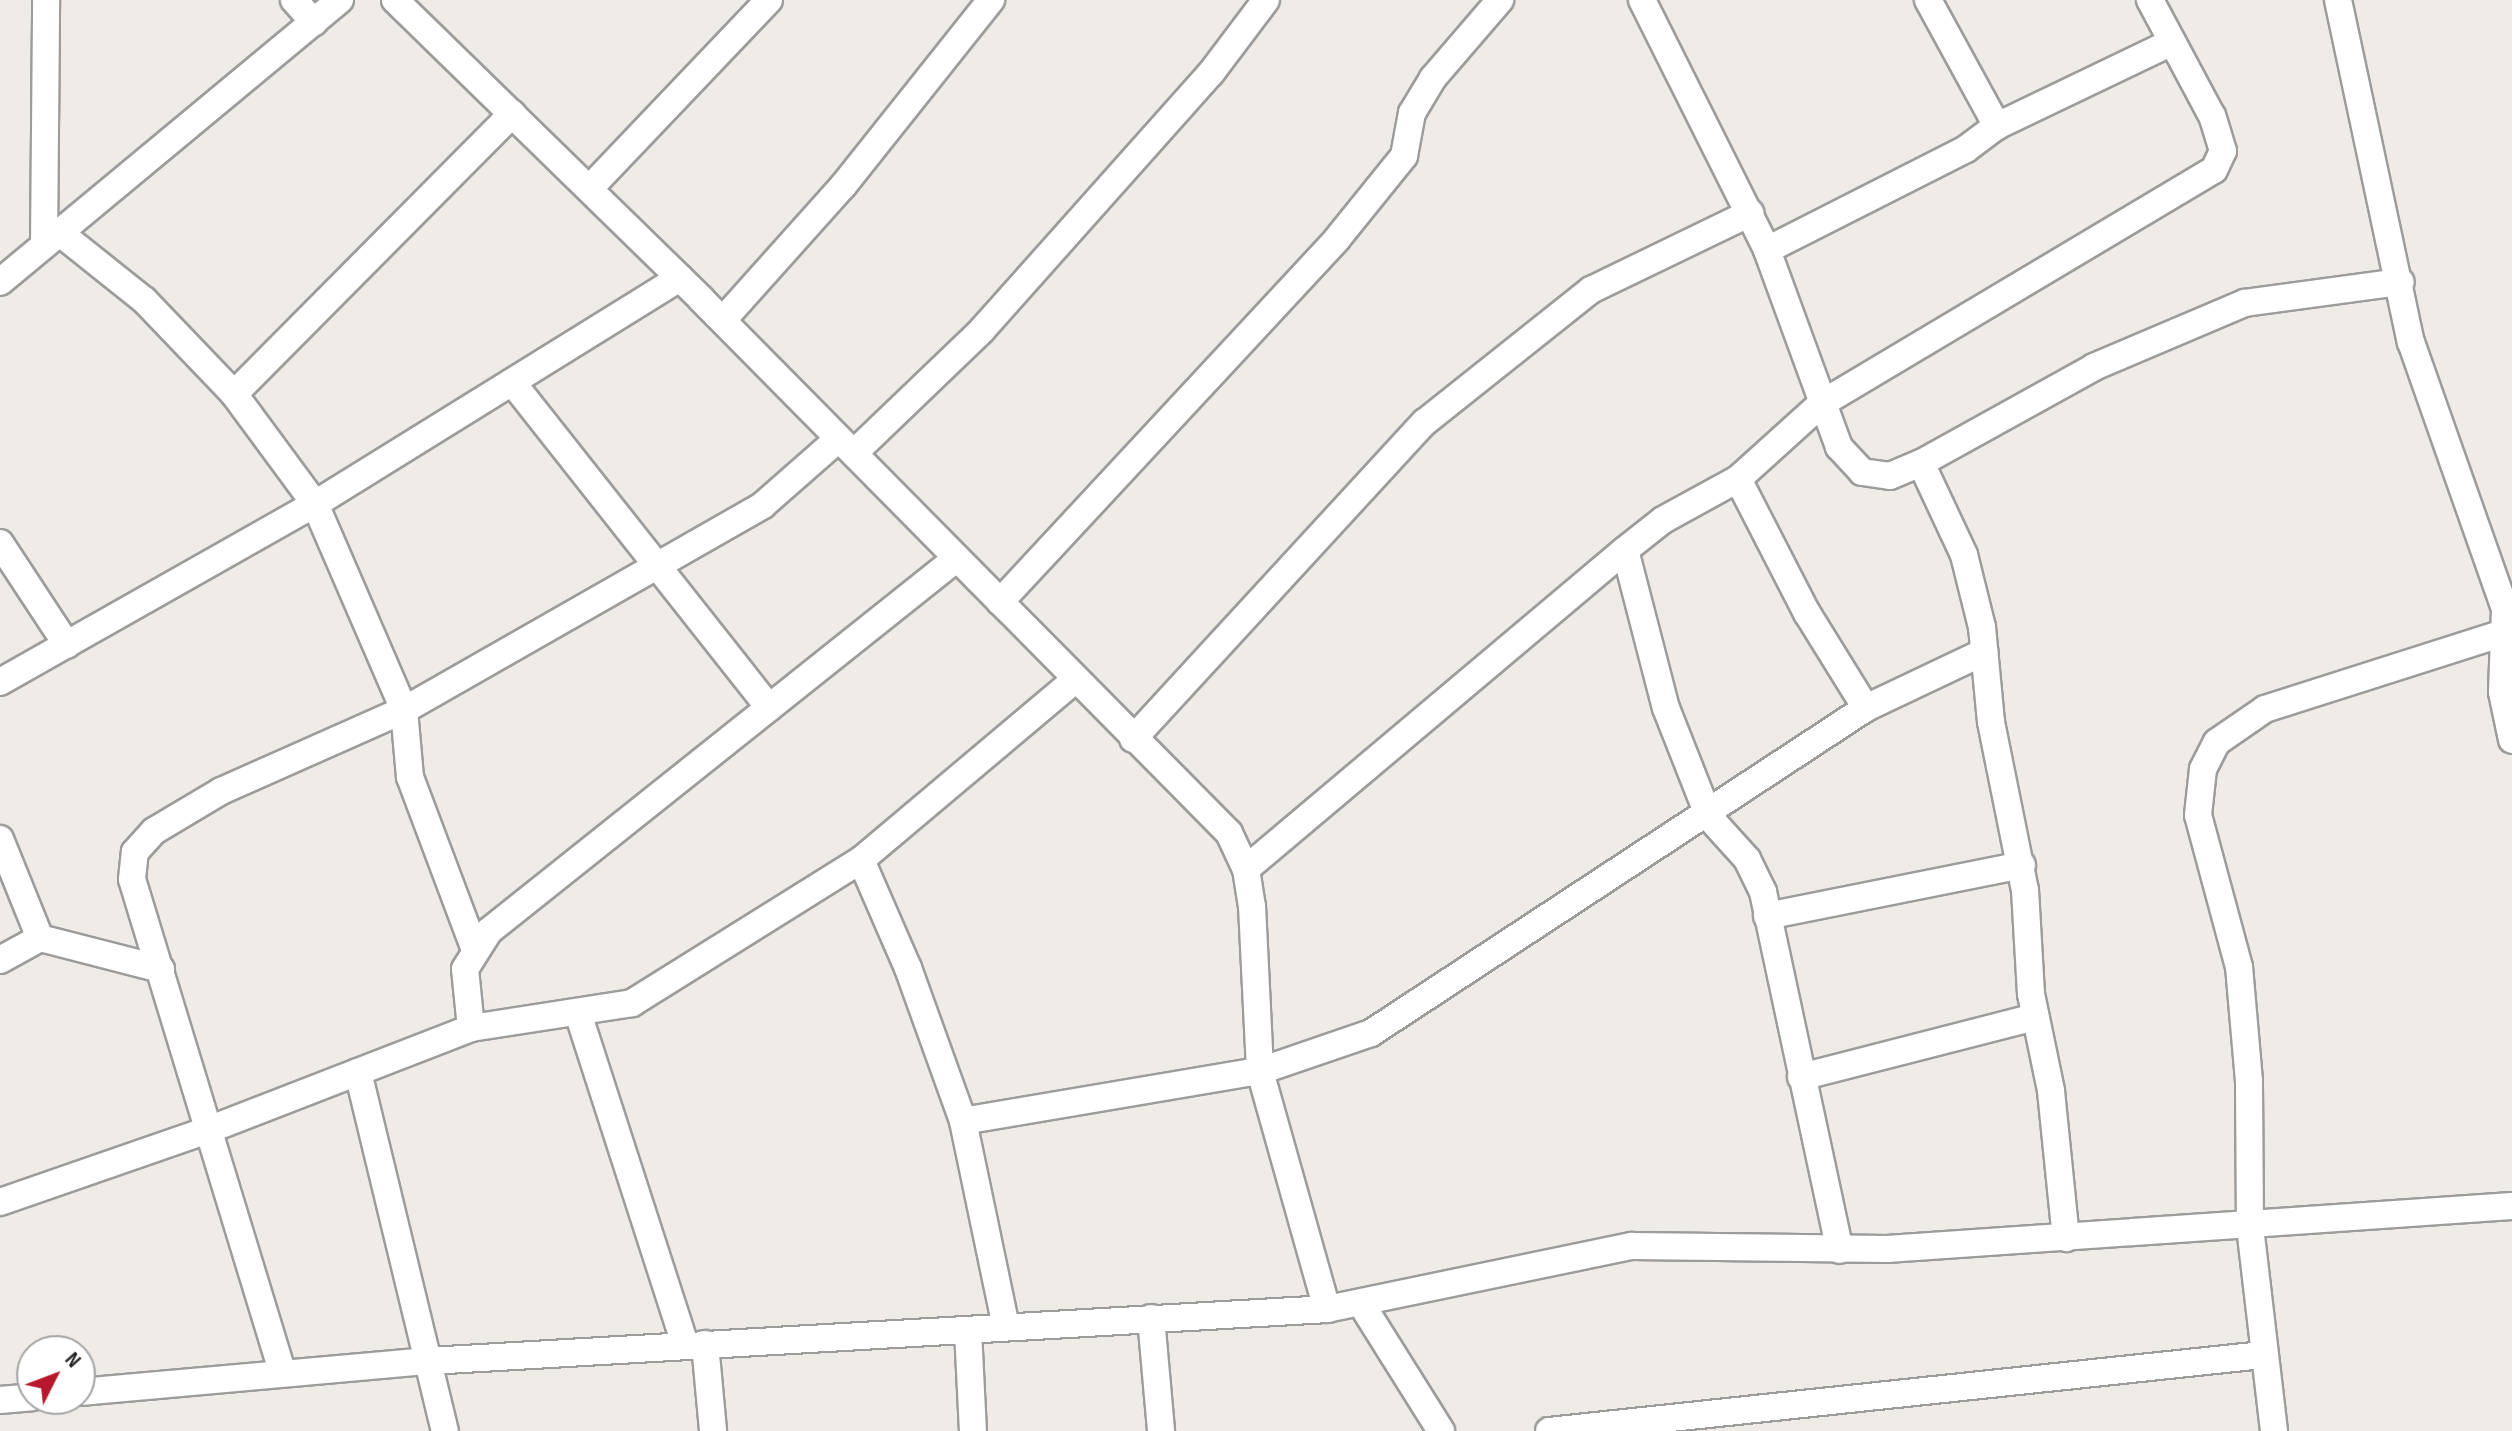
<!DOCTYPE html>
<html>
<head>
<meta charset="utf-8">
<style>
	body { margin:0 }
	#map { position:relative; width:2512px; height:1431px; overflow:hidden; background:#efebe7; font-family:"Sofia Sans Condensed",sans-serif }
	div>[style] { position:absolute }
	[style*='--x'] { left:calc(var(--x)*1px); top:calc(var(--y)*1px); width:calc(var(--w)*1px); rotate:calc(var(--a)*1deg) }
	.roads { filter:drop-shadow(2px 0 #9c9c9c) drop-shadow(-2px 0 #9c9c9c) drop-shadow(0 2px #9c9c9c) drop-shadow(0 -2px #9c9c9c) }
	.street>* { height:26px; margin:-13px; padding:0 13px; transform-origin:13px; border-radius:13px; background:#fff }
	span { translate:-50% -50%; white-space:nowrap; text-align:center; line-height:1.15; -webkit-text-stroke:6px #fff; paint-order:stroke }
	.north { position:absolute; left:16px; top:1335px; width:80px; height:80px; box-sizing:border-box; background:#fff; border:2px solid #a5a5a5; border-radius:50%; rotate:48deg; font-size:22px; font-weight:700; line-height:32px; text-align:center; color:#1f1f1f }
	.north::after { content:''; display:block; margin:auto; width:28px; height:36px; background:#b7182d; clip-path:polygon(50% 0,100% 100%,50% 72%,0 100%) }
</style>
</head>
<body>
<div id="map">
	<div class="roads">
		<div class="street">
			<i style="--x:294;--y:0;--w:30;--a:48"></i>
			<i style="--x:395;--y:0;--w:428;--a:44.3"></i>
			<i style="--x:701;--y:299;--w:751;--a:45.32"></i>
			<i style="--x:1229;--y:833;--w:40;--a:65"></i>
			<i style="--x:1246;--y:869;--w:37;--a:81"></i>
			<i style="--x:1252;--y:906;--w:165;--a:87.2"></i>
			<i style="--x:1260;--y:1071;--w:247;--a:74.3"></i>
			<i style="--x:1642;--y:0;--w:280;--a:63.4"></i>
			<i style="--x:1767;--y:250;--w:210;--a:69.9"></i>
			<i style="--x:1839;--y:447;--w:34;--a:47"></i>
			<i style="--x:1862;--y:472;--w:28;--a:8"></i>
			<i style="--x:1890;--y:476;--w:34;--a:-23"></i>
			<i style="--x:1921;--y:463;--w:198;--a:-29"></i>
			<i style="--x:2094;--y:367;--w:164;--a:-23"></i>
			<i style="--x:2245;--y:303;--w:157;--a:-7.7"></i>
			<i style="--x:1928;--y:0;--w:144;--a:61.3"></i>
			<i style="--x:2338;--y:0;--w:350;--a:78"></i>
			<i style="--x:2411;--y:342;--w:283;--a:70.6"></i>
			<i style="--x:2505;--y:609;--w:83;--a:92.1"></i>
			<i style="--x:2502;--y:692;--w:49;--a:78.2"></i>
			<i style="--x:589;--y:189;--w:261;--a:-46.4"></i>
			<i style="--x:60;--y:233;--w:107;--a:38.6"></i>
			<i style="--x:144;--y:300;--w:130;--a:46.2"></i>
			<i style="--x:234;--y:394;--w:137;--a:53.6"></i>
			<i style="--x:315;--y:504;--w:224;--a:66.6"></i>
			<i style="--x:404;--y:710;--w:67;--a:84.9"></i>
			<i style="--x:410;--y:777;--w:182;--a:69.4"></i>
			<i style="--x:44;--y:245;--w:245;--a:-89.5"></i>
			<i style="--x:1767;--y:250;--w:223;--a:-26.9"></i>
			<i style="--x:1966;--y:149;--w:39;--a:-37"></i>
			<i style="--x:1997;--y:126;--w:194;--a:-25.6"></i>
			<i style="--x:0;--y:282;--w:442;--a:-39.7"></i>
			<i style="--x:723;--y:320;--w:180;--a:-48.2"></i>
			<i style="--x:843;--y:186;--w:238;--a:-51.5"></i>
			<i style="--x:512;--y:382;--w:415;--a:51.7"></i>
			<i style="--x:234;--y:394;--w:395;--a:-45.2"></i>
			<i style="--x:854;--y:453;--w:176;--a:-43.8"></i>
			<i style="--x:981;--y:331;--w:346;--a:-48.3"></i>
			<i style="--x:1211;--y:73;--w:91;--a:-53"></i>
			<i style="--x:1921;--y:463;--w:102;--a:64.9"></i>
			<i style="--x:1964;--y:555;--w:74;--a:76"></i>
			<i style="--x:1982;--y:627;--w:95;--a:84.6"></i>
			<i style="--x:1991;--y:722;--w:171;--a:78.6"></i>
			<i style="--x:2025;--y:890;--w:104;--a:86.7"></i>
			<i style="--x:2031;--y:994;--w:99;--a:78.3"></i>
			<i style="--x:2051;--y:1091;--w:148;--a:84.2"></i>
			<i style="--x:1738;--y:479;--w:151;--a:62.8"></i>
			<i style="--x:1807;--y:613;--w:112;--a:58.2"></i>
			<i style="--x:0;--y:543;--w:122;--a:56.7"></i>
			<i style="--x:1625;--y:550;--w:163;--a:75.5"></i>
			<i style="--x:1666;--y:708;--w:117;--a:68.5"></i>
			<i style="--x:1709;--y:817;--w:57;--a:47.9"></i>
			<i style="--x:1747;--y:859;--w:37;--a:64"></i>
			<i style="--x:1763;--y:892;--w:366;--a:77.9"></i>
			<i style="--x:1000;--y:602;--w:495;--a:-47.1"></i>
			<i style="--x:1337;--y:239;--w:107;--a:-51.1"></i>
			<i style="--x:1404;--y:156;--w:44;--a:-79.5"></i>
			<i style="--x:1412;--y:113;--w:41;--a:-59"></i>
			<i style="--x:1433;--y:78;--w:103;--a:-49.3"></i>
			<i style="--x:0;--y:682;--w:362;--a:-29.5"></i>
			<i style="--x:315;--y:504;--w:429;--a:-31.8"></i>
			<i style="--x:1133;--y:739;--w:431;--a:-47.4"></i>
			<i style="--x:1425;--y:422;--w:212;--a:-38.5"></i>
			<i style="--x:1591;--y:290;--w:177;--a:-25.8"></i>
			<i style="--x:0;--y:839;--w:107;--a:68"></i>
			<i style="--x:40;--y:938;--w:125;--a:14.4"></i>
			<i style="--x:861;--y:860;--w:118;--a:66.5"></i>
			<i style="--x:908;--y:968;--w:163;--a:70.2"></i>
			<i style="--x:963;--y:1121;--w:210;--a:78.2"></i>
			<i style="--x:1246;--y:869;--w:495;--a:-40.1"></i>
			<i style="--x:1625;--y:550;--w:48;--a:-38.3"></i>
			<i style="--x:1663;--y:520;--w:85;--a:-28.7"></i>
			<i style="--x:1738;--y:479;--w:112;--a:-42.1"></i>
			<i style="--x:1821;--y:404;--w:457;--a:-30.8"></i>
			<i style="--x:2214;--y:170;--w:21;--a:-65"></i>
			<i style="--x:2223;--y:151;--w:37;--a:-107"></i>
			<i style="--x:2212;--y:116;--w:132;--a:-118.1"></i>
			<i style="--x:1767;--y:916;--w:260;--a:-11.3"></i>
			<i style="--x:0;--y:960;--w:46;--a:-28.8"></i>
			<i style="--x:578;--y:1013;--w:349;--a:72.1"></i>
			<i style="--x:471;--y:1028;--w:59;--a:-95.8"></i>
			<i style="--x:465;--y:969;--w:45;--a:-57.7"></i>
			<i style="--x:489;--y:931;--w:598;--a:-38.56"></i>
			<i style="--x:358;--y:1072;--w:369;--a:76.4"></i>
			<i style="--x:1801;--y:1077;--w:242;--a:-14.4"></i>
			<i style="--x:963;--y:1121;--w:301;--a:-9.6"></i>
			<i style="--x:1260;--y:1071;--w:117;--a:-18.9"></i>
			<i style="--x:1371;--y:1033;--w:592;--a:-33.29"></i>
			<i style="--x:1866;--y:708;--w:131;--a:-25.4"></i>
			<i style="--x:0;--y:1202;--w:223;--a:-19.1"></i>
			<i style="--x:211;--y:1129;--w:279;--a:-21.2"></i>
			<i style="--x:471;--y:1028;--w:163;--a:-8.8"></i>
			<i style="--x:632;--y:1003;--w:270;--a:-32"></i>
			<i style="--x:861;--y:860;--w:281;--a:-40.1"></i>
			<i style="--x:1362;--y:1305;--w:149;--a:57.9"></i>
			<i style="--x:1151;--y:1318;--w:113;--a:84.9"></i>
			<i style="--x:968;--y:1330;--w:101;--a:87.2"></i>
			<i style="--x:705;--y:1344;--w:87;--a:84.7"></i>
			<i style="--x:282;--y:1371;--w:514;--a:-106.96"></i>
			<i style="--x:132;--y:879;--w:27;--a:-84"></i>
			<i style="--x:135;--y:852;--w:28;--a:-48"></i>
			<i style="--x:154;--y:831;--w:78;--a:-30.8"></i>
			<i style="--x:221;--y:791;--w:200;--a:-23.9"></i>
			<i style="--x:404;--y:710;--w:413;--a:-29.7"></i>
			<i style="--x:763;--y:505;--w:98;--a:-41.3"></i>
			<i style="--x:80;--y:1392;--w:350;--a:-5.1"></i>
			<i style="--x:429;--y:1361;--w:900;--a:-3.31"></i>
			<i style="--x:1327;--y:1309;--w:311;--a:-11.7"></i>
			<i style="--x:1632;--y:1246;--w:255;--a:0.7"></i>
			<i style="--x:1887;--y:1249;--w:626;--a:-3.94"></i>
			<i style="--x:0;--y:1400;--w:32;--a:-5"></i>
			<i style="--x:1549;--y:1431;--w:717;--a:-6.08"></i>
			<i style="--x:2274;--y:1431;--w:204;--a:-96.7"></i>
			<i style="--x:2250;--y:1228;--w:147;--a:-90.4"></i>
			<i style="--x:2249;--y:1081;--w:114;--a:-95"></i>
			<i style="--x:2239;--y:967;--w:157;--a:-105.1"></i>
			<i style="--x:2198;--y:815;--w:46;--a:-83.8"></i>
			<i style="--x:2203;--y:769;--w:30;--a:-63"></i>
			<i style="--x:2217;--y:742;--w:58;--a:-34.5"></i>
			<i style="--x:2265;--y:709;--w:259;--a:-17.7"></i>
		</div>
	</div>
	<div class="north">N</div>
</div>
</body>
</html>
